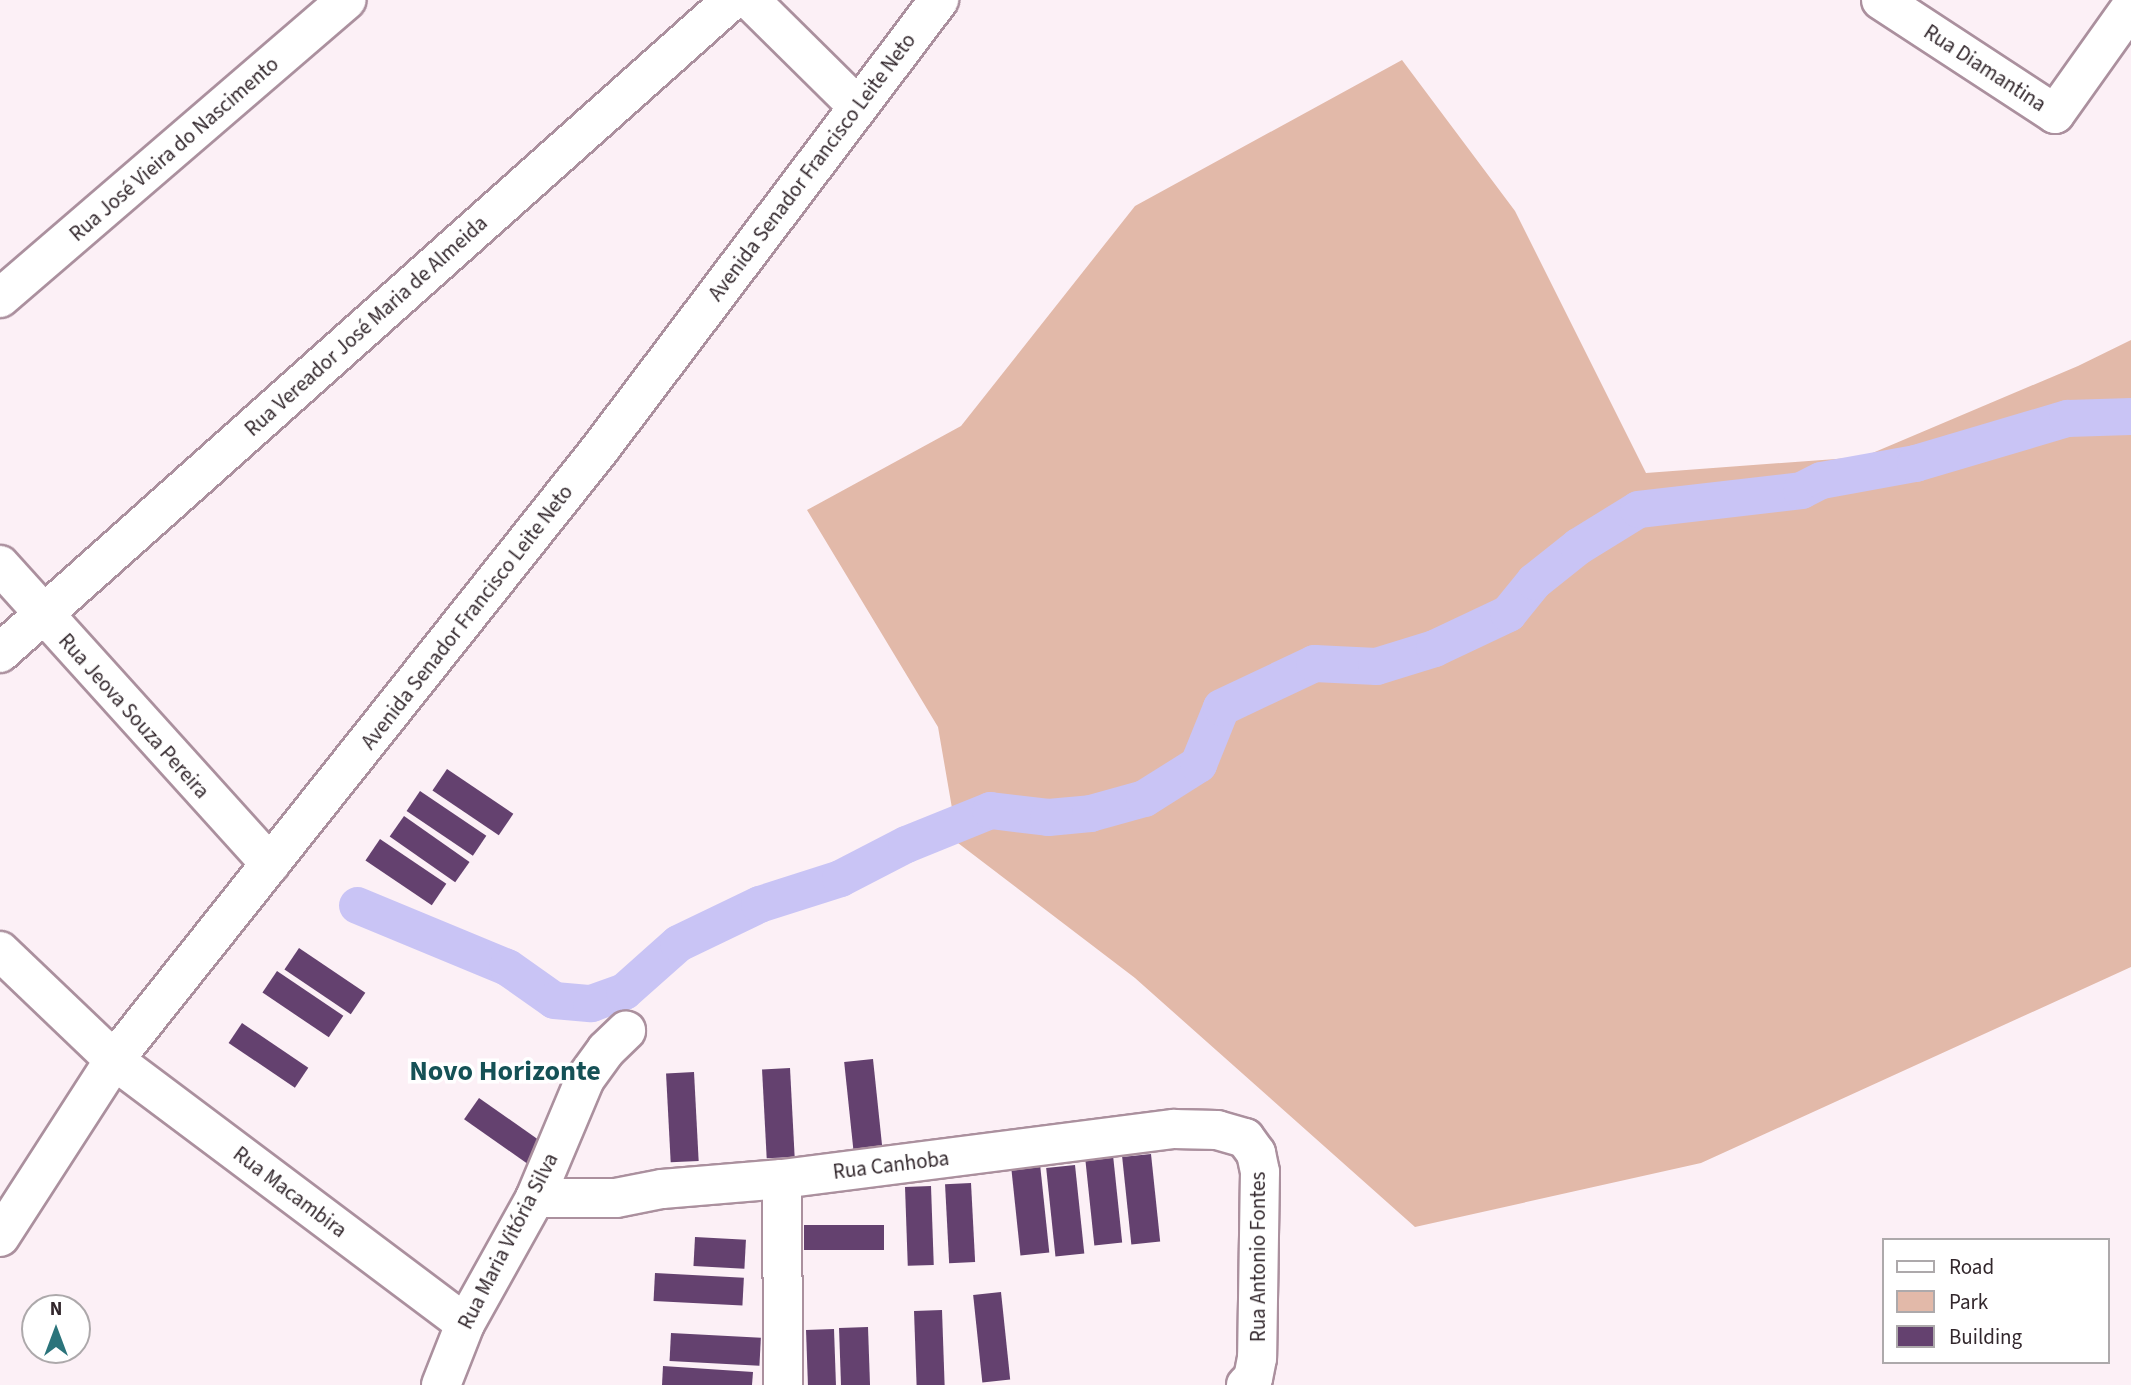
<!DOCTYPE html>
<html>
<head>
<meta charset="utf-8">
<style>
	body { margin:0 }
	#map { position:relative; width:2131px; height:1385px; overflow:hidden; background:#fcf0f6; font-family:"Source Sans 3",sans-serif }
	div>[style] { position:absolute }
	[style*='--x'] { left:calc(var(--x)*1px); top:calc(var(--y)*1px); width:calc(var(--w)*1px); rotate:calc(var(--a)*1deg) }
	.green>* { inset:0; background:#e2b9a9 }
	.canal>* { height:37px; margin:-18.5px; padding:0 18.5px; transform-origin:18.5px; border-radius:18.5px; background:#c9c4f5 }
	.building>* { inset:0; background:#64416f; transform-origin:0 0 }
	.roads { filter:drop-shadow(2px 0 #ab909e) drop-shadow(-2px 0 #ab909e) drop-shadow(0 2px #ab909e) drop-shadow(0 -2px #ab909e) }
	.minor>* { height:38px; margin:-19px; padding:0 19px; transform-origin:19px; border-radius:19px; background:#fff }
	span { translate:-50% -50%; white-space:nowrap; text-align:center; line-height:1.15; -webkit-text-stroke:7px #fff; paint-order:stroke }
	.street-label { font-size:21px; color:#32272c }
	.district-label { font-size:28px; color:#155156; font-weight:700 }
	.legend { position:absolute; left:1882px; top:1238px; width:228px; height:126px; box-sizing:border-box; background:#fff; border:2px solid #ada9ab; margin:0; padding:9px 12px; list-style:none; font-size:21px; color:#32272c }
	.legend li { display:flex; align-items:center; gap:14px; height:35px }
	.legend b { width:35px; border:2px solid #ada9ab }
	.north { position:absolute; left:21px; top:1294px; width:70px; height:70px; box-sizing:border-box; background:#fff; border:2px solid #ada9ab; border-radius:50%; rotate:0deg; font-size:19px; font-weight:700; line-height:28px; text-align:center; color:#32272c }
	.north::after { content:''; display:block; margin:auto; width:24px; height:32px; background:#2b747b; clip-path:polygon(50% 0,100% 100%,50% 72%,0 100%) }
</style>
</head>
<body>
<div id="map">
	<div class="green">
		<i style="clip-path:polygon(1402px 60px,1515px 211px,1646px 473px,1863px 457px,2078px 366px,2131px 340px,2131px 967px,1701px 1163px,1415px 1227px,1135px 978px,958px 843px,938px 727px,807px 510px,961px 426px,1135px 206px)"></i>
	</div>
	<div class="canal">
		<i style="--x:357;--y:905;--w:162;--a:22.5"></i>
		<i style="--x:507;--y:967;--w:57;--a:35.1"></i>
		<i style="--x:554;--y:1000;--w:37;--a:5"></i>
		<i style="--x:591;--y:1003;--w:35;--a:-20"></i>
		<i style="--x:624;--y:991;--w:72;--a:-41.6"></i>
		<i style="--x:678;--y:943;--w:90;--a:-25.7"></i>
		<i style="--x:759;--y:904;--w:85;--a:-17.8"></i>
		<i style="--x:840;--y:878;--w:74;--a:-27.3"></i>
		<i style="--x:906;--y:844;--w:91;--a:-22"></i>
		<i style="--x:990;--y:810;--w:58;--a:6.9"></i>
		<i style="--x:1048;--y:817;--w:42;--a:-5.4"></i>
		<i style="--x:1090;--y:813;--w:56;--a:-15.5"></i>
		<i style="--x:1144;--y:798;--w:64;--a:-32.2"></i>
		<i style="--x:1198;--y:764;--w:61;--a:-68"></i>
		<i style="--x:1221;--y:707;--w:103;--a:-25.3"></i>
		<i style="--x:1314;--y:663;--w:62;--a:2.8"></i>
		<i style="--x:1376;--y:666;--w:61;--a:-17.2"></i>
		<i style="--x:1434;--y:648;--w:82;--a:-25.3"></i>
		<i style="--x:1508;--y:613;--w:41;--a:-50.9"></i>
		<i style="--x:1534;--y:581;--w:56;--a:-38.5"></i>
		<i style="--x:1578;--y:546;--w:70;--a:-31.7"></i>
		<i style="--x:1638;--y:509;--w:164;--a:-6.6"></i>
		<i style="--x:1801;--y:490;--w:22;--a:-27"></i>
		<i style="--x:1821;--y:480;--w:96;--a:-10.3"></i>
		<i style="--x:1915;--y:463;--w:159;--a:-16.5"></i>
		<i style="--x:2067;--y:418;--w:64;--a:-1.8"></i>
	</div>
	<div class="building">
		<i style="left:447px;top:769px;width:80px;height:26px;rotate:34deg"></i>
		<i style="left:420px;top:791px;width:80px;height:24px;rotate:34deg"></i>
		<i style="left:404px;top:816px;width:80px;height:25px;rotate:35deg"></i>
		<i style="left:380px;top:839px;width:80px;height:26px;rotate:34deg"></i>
		<i style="left:299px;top:948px;width:80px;height:26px;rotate:34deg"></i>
		<i style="left:277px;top:971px;width:80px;height:26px;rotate:34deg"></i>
		<i style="left:242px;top:1023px;width:80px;height:24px;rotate:34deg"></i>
		<i style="left:873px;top:1059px;width:89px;height:29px;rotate:84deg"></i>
		<i style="left:790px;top:1068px;width:89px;height:28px;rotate:87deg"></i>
		<i style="left:694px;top:1072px;width:89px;height:28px;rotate:87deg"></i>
		<i style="left:479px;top:1098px;width:80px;height:26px;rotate:35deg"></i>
		<i style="left:1151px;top:1154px;width:88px;height:29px;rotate:84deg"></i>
		<i style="left:1113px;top:1155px;width:88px;height:28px;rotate:84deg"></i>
		<i style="left:1040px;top:1164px;width:89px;height:29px;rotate:84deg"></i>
		<i style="left:1075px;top:1165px;width:89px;height:29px;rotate:84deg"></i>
		<i style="left:971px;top:1183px;width:79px;height:26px;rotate:87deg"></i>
		<i style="left:931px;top:1186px;width:79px;height:26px;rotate:88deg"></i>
		<i style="left:804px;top:1225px;width:80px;height:25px"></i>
		<i style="left:695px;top:1237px;width:51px;height:29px;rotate:3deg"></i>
		<i style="left:655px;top:1273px;width:89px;height:28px;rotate:3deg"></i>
		<i style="left:1001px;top:1292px;width:88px;height:28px;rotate:84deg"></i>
		<i style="left:942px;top:1310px;width:75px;height:28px;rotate:88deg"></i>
		<i style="left:868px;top:1327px;width:58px;height:29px;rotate:88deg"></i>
		<i style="left:834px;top:1329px;width:56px;height:28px;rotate:88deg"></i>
		<i style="left:671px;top:1333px;width:90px;height:28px;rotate:3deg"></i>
		<i style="clip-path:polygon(663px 1366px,753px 1372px,752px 1385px,662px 1385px)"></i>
	</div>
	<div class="roads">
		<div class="minor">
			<i style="--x:750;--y:0;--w:151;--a:44.7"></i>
			<i style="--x:1881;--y:0;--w:208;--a:33.2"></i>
			<i style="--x:2055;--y:114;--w:131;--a:-54.6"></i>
			<i style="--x:0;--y:298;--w:457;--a:-40.7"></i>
			<i style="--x:0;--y:565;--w:403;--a:47.9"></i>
			<i style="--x:0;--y:653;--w:981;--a:-41.74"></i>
			<i style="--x:0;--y:951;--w:158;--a:43.7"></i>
			<i style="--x:114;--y:1060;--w:439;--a:36.9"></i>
			<i style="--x:782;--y:1179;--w:206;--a:89.7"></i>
			<i style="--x:535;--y:1198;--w:81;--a:0"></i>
			<i style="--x:616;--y:1198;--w:47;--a:-11.1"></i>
			<i style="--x:662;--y:1189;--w:120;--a:-4.8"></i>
			<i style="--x:782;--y:1179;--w:395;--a:-7.3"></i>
			<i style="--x:1174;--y:1129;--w:43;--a:1.3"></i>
			<i style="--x:1217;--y:1130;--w:29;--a:16"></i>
			<i style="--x:1245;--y:1138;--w:19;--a:54"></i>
			<i style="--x:1256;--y:1153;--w:19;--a:78"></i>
			<i style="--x:1260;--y:1172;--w:186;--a:90.9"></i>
			<i style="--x:1257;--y:1358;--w:20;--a:101"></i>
			<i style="--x:1253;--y:1378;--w:10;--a:135"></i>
			<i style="--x:0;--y:1237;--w:211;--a:-57.2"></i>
			<i style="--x:114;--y:1060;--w:781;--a:-51.5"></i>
			<i style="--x:600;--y:449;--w:563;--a:-52.95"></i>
			<i style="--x:441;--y:1385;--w:66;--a:-68.5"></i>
			<i style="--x:465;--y:1324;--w:144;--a:-60.9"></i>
			<i style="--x:535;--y:1198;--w:129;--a:-67.2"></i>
			<i style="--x:585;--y:1079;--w:36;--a:-54"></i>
			<i style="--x:606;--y:1050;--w:28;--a:-44"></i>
		</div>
	</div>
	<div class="street-label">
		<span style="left:1985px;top:68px;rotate:33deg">Rua Diamantina</span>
		<span style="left:174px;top:149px;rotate:-41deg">Rua José Vieira do Nascimento</span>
		<span style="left:812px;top:167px;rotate:-53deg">Avenida Senador Francisco Leite Neto</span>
		<span style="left:366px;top:326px;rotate:-42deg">Rua Vereador José Maria de Almeida</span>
		<span style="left:467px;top:617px;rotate:-52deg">Avenida Senador Francisco Leite Neto</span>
		<span style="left:134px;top:716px;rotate:48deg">Rua Jeova Souza Pereira</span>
		<span style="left:891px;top:1165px;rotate:-7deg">Rua Canhoba</span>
		<span style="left:290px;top:1192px;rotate:37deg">Rua Macambira</span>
		<span style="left:508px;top:1241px;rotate:-63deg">Rua Maria Vitória Silva</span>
		<span style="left:1258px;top:1257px;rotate:-90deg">Rua Antonio Fontes</span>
	</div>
	<div class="district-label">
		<span style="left:505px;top:1071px">Novo Horizonte</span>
	</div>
	<ul class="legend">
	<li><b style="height:9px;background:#fff"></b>Road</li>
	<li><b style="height:19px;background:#e2b9a9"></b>Park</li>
	<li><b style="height:19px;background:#64416f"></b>Building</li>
	</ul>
	<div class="north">N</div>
</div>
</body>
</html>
